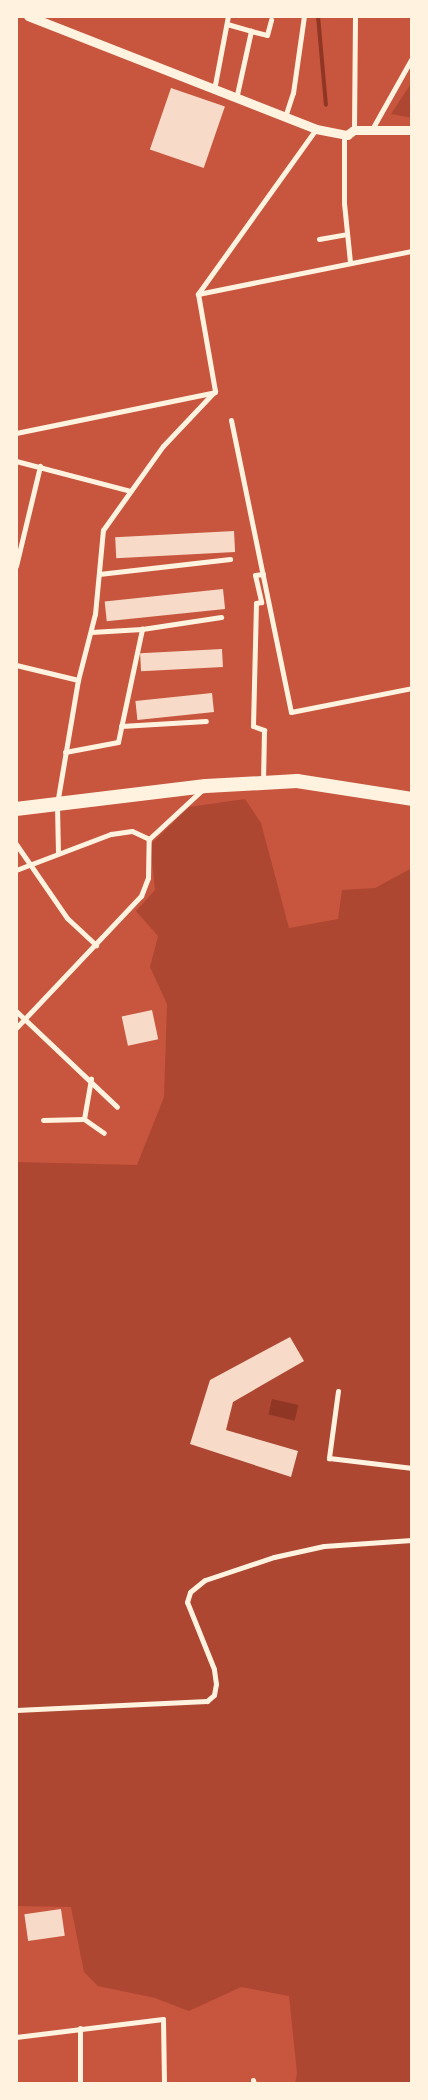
<!DOCTYPE html>
<html>
<head>
<meta charset="utf-8">
<style>
	body { margin:0 }
	#map { position:relative; width:428px; height:2100px; overflow:hidden; background:#c8553d; font-family:"Golos Text",sans-serif }
	div>[style] { position:absolute }
	[style*='--x'] { left:calc(var(--x)*1px); top:calc(var(--y)*1px); width:calc(var(--w)*1px); rotate:calc(var(--a)*1deg) }
	.green>* { inset:0; background:#ae4732 }
	.water>* { inset:0; background:#8f3625; transform-origin:0 0 }
	.stream>* { height:4px; margin:-2px; padding:0 2px; transform-origin:2px; border-radius:2px; background:#8f3625 }
	.building>* { inset:0; background:#f7dbc8; transform-origin:0 0 }
	.minor>* { height:5px; margin:-2.5px; padding:0 2.5px; transform-origin:2.5px; border-radius:2.5px; background:#fff3e0 }
	.tertiary>* { height:9px; margin:-4.5px; padding:0 4.5px; transform-origin:4.5px; border-radius:4.5px; background:#fff3e0 }
	.trunk>* { height:14px; margin:-7px; padding:0 7px; transform-origin:7px; border-radius:7px; background:#fff3e0 }
	span { translate:-50% -50%; white-space:nowrap; text-align:center; line-height:1.15; -webkit-text-stroke:5px #fff3e0; paint-order:stroke }
	.frame { position:absolute; inset:0; border:18px solid #fff3e0; pointer-events:none }
</style>
</head>
<body>
<div id="map">
	<div class="green">
		<i style="clip-path:polygon(412px 82px,412px 118px,391px 114px)"></i>
		<i style="clip-path:polygon(245px 799px,261px 823px,289px 928px,338px 919px,342px 890px,375px 888px,412px 868px,412px 2084px,295px 2084px,297px 2073px,289px 1996px,241px 1987px,189px 2011px,155px 1998px,98px 1986px,84px 1972px,71px 1907px,16px 1906px,16px 1162px,137px 1165px,164px 1097px,167px 1004px,150px 967px,158px 936px,136px 911px,155px 890px,150px 845px,189px 807px)"></i>
	</div>
	<div class="water">
		<i style="left:272px;top:1399px;width:27px;height:16px;rotate:13deg"></i>
	</div>
	<div class="stream">
		<i style="--x:318;--y:16;--w:89;--a:84.9"></i>
	</div>
	<div class="building">
		<i style="left:171px;top:88px;width:57px;height:65px;rotate:19deg"></i>
		<i style="left:234px;top:531px;width:21px;height:119px;rotate:87deg"></i>
		<i style="left:223px;top:589px;width:20px;height:119px;rotate:84deg"></i>
		<i style="left:222px;top:649px;width:18px;height:82px;rotate:87deg"></i>
		<i style="left:212px;top:693px;width:19px;height:77px;rotate:84deg"></i>
		<i style="left:152px;top:1010px;width:30px;height:31px;rotate:78deg"></i>
		<i style="clip-path:polygon(290px 1337px,304px 1361px,233px 1402px,226px 1430px,298px 1451px,291px 1477px,190px 1444px,210px 1380px)"></i>
		<i style="left:61px;top:1909px;width:27px;height:37px;rotate:82deg"></i>
	</div>
	<div class="minor">
		<i style="--x:227;--y:24;--w:25;--a:16"></i>
		<i style="--x:214;--y:90;--w:75;--a:-79.3"></i>
		<i style="--x:236;--y:99;--w:70;--a:-77.6"></i>
		<i style="--x:251;--y:31;--w:16;--a:14"></i>
		<i style="--x:267;--y:35;--w:16;--a:-75"></i>
		<i style="--x:285;--y:117;--w:25;--a:-72"></i>
		<i style="--x:293;--y:93;--w:78;--a:-81.9"></i>
		<i style="--x:316;--y:129;--w:203;--a:125.6"></i>
		<i style="--x:198;--y:294;--w:218;--a:-11.4"></i>
		<i style="--x:354;--y:130;--w:114;--a:-89.5"></i>
		<i style="--x:371;--y:131;--w:84;--a:-60.7"></i>
		<i style="--x:344;--y:134;--w:69;--a:90"></i>
		<i style="--x:344;--y:203;--w:59;--a:84.2"></i>
		<i style="--x:319;--y:239;--w:28;--a:-10"></i>
		<i style="--x:231;--y:420;--w:298;--a:78.4"></i>
		<i style="--x:291;--y:712;--w:123;--a:-11.2"></i>
		<i style="--x:16;--y:433;--w:203;--a:-11.6"></i>
		<i style="--x:16;--y:461;--w:118;--a:14.7"></i>
		<i style="--x:16;--y:566;--w:103;--a:-76.5"></i>
		<i style="--x:99;--y:574;--w:132;--a:-6.5"></i>
		<i style="--x:263;--y:574;--w:8;--a:173"></i>
		<i style="--x:255;--y:575;--w:28;--a:77"></i>
		<i style="--x:261;--y:602;--w:5;--a:169"></i>
		<i style="--x:256;--y:603;--w:123;--a:91.4"></i>
		<i style="--x:253;--y:726;--w:12;--a:20"></i>
		<i style="--x:264;--y:730;--w:52;--a:91.1"></i>
		<i style="--x:142;--y:629;--w:80;--a:-8.6"></i>
		<i style="--x:16;--y:665;--w:64;--a:13.6"></i>
		<i style="--x:121;--y:726;--w:85;--a:-3.4"></i>
		<i style="--x:65;--y:752;--w:54;--a:-10.7"></i>
		<i style="--x:118;--y:742;--w:116;--a:-78"></i>
		<i style="--x:142;--y:629;--w:51;--a:176.6"></i>
		<i style="--x:16;--y:844;--w:90;--a:55.4"></i>
		<i style="--x:67;--y:918;--w:40;--a:43"></i>
		<i style="--x:58;--y:853;--w:49;--a:-91.2"></i>
		<i style="--x:57;--y:804;--w:126;--a:-80.4"></i>
		<i style="--x:78;--y:680;--w:68;--a:-75.6"></i>
		<i style="--x:95;--y:614;--w:84;--a:-84.6"></i>
		<i style="--x:103;--y:530;--w:103;--a:-54.5"></i>
		<i style="--x:163;--y:446;--w:76;--a:-46.6"></i>
		<i style="--x:215;--y:391;--w:98;--a:-99.9"></i>
		<i style="--x:16;--y:870;--w:102;--a:-20.8"></i>
		<i style="--x:111;--y:834;--w:21;--a:-8"></i>
		<i style="--x:132;--y:831;--w:19;--a:25"></i>
		<i style="--x:16;--y:1011;--w:139;--a:43.5"></i>
		<i style="--x:16;--y:1028;--w:182;--a:-46.6"></i>
		<i style="--x:141;--y:896;--w:19;--a:-69"></i>
		<i style="--x:148;--y:878;--w:39;--a:-89"></i>
		<i style="--x:149;--y:839;--w:72;--a:-42.8"></i>
		<i style="--x:84;--y:1119;--w:24;--a:35"></i>
		<i style="--x:43;--y:1120;--w:41;--a:-1.4"></i>
		<i style="--x:84;--y:1119;--w:41;--a:-80.1"></i>
		<i style="--x:338;--y:1391;--w:68;--a:97.7"></i>
		<i style="--x:329;--y:1458;--w:84;--a:6.9"></i>
		<i style="--x:16;--y:1710;--w:191;--a:-2.7"></i>
		<i style="--x:207;--y:1701;--w:9;--a:-41"></i>
		<i style="--x:214;--y:1695;--w:11;--a:-80"></i>
		<i style="--x:216;--y:1684;--w:15;--a:-98"></i>
		<i style="--x:214;--y:1669;--w:72;--a:-111.9"></i>
		<i style="--x:187;--y:1602;--w:10;--a:-73"></i>
		<i style="--x:190;--y:1592;--w:19;--a:-39"></i>
		<i style="--x:205;--y:1580;--w:73;--a:-18.4"></i>
		<i style="--x:274;--y:1557;--w:51;--a:-12.4"></i>
		<i style="--x:324;--y:1546;--w:88;--a:-3.9"></i>
		<i style="--x:80;--y:2028;--w:56;--a:90"></i>
		<i style="--x:16;--y:2037;--w:148;--a:-7"></i>
		<i style="--x:163;--y:2019;--w:65;--a:89.1"></i>
		<i style="--x:253;--y:2080;--w:4;--a:76"></i>
	</div>
	<div class="tertiary">
		<i style="--x:28;--y:16;--w:309;--a:21.4"></i>
		<i style="--x:316;--y:129;--w:32;--a:11"></i>
		<i style="--x:347;--y:135;--w:9;--a:-36"></i>
		<i style="--x:354;--y:130;--w:58;--a:0"></i>
	</div>
	<div class="trunk">
		<i style="--x:16;--y:809;--w:191;--a:-6.9"></i>
		<i style="--x:206;--y:786;--w:91;--a:-3.1"></i>
		<i style="--x:297;--y:781;--w:116;--a:8.9"></i>
	</div>
	<div class="frame"></div>
</div>
</body>
</html>
